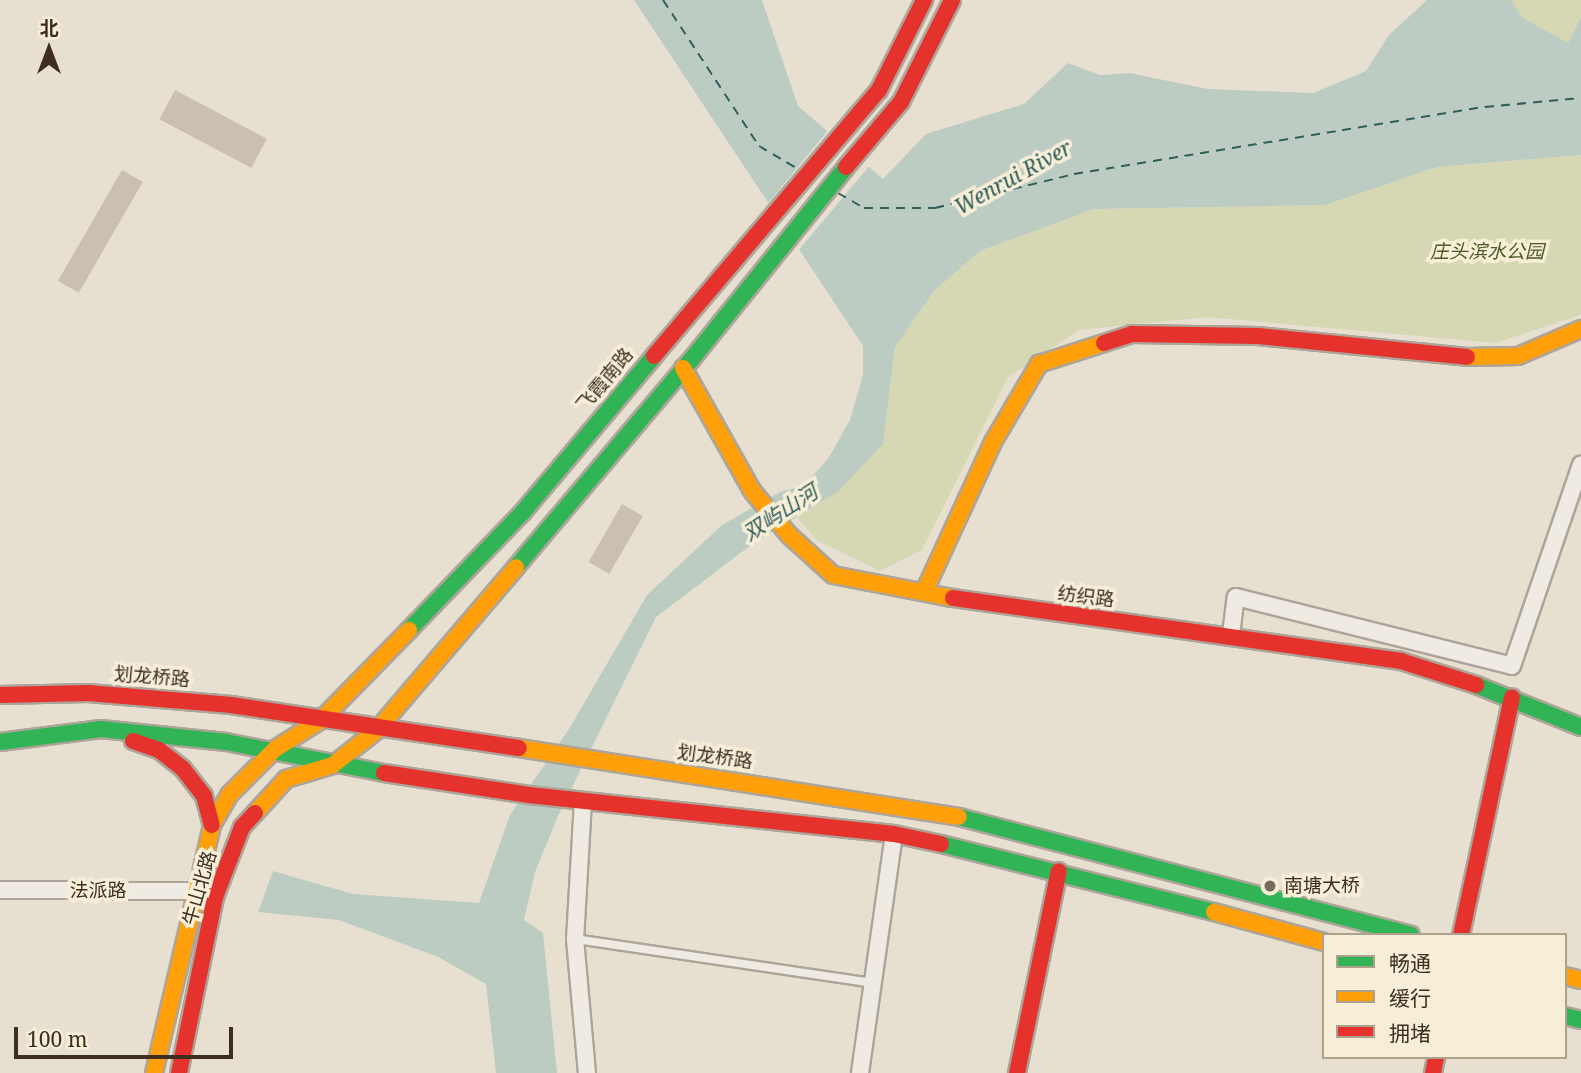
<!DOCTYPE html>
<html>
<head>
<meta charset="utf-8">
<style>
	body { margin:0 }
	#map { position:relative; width:1581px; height:1073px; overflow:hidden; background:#e7e0d1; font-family:"Noto Serif","Noto Sans SC",serif }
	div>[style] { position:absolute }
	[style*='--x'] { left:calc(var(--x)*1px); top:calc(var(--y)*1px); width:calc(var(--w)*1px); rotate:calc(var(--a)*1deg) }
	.green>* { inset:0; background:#d6d7b3 }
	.water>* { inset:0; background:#bcccc2 }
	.pier>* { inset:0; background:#e7e0d1 }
	.ferry>* { height:2px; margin-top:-1px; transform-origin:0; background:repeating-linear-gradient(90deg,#2f5d5a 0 9px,transparent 0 16px) }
	.building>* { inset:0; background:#cbbfb2; transform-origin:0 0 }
	.roads { filter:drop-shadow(2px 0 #ada599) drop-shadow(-2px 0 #ada599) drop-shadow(0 2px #ada599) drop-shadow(0 -2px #ada599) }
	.lane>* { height:8px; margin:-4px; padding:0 4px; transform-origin:4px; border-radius:4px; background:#efebe3 }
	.street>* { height:16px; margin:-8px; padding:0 8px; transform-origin:8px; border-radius:8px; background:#efebe3 }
	.fast>* { height:16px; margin:-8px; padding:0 8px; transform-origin:8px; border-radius:8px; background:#30b455 }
	.slow>* { height:16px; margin:-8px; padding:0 8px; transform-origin:8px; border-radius:8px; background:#ff9f0a }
	.jam>* { height:16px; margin:-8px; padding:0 8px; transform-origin:8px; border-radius:8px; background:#e5322d }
	.dots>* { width:19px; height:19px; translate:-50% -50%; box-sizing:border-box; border:4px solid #f7eed8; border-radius:50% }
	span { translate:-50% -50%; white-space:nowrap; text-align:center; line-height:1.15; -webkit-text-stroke:7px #f7eed8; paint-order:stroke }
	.park-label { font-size:19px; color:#4d5a26; font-style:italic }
	.street-label { font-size:19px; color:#3d2e20 }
	.poi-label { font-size:19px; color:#3d2e20 }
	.left { translate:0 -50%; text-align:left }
	.water-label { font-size:21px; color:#2f5d5a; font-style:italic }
	.legend { position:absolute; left:1322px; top:933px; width:245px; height:126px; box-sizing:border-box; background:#f7eed8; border:2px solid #ada18e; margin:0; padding:9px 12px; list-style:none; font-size:21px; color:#3d2e20 }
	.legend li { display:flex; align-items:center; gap:14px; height:35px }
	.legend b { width:35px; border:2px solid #ada18e }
	.north { position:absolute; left:14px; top:14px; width:70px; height:70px; -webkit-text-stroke:5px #f7eed8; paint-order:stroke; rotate:0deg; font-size:19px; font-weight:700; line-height:28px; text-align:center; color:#3d2e20 }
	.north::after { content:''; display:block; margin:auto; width:24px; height:32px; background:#3d2e20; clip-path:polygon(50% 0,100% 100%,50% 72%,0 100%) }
	.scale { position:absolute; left:14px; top:1027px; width:219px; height:32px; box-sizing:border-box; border:4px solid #3d2e20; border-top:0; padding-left:9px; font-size:21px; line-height:24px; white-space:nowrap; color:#3d2e20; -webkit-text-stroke:5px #f7eed8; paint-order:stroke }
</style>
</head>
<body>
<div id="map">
	<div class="green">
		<i style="clip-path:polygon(1511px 0,1581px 0,1581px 17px,1568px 43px,1522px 17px)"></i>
		<i style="clip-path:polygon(1581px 155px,1581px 315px,1496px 343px,1207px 317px,1079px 330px,1008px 377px,922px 550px,880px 571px,818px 541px,797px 518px,838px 492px,883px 444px,895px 347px,934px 291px,980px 251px,1094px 209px,1325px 205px,1437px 167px)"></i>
	</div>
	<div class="water">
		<i style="clip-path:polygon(634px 0,762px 0,798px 106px,883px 179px,926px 134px,1024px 104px,1068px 63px,1100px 75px,1129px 73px,1208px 89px,1313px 93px,1366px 71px,1389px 35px,1427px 0,1511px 0,1522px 17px,1568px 43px,1581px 17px,1581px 155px,1437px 167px,1325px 205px,1094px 209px,980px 251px,934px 291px,895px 347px,883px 444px,838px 492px,755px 542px,656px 617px,558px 816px,535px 872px,524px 920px,543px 933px,557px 1073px,496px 1073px,486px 984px,438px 957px,339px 920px,258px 912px,273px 871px,353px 894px,479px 903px,510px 815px,569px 729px,647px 595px,722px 525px,780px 492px,804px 485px,828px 459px,850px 420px,863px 375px,863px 346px)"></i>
	</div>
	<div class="pier">
		<i style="clip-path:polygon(829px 129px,871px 164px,797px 252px,766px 206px)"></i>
	</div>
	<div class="ferry">
		<i style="--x:663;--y:0;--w:175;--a:56.7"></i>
		<i style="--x:759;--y:146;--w:45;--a:30.5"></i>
		<i style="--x:838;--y:193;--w:30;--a:30"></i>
		<i style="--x:864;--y:208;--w:71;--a:0"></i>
		<i style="--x:935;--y:208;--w:143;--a:-13.7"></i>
		<i style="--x:1074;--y:174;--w:416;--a:-9.3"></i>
		<i style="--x:1485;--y:107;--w:96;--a:-5.4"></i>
	</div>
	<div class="building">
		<i style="left:175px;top:90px;width:104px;height:33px;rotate:28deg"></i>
		<i style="left:122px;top:170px;width:24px;height:128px;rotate:30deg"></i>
		<i style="left:622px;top:504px;width:24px;height:67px;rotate:30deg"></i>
	</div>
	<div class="roads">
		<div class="lane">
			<i style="--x:575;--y:939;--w:300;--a:8.4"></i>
		</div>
		<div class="street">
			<i style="--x:1231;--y:635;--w:38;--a:-83"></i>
			<i style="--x:1236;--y:597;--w:284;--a:14"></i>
			<i style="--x:1512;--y:666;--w:213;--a:-71.1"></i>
			<i style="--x:583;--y:801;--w:138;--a:93.3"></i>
			<i style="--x:575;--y:939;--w:135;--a:84.9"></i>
			<i style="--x:0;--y:890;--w:197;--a:0.3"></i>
			<i style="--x:860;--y:1073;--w:241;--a:-81.9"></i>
		</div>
		<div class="fast">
			<i style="--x:516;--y:567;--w:271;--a:-49.8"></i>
			<i style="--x:691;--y:360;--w:248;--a:-51.2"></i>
			<i style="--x:409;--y:630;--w:163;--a:-46"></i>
			<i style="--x:522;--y:513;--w:205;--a:-49.9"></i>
			<i style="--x:1476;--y:685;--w:113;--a:21.8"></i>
			<i style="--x:0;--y:742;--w:102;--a:-7.3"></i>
			<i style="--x:101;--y:729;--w:126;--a:5.9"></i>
			<i style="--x:226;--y:742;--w:161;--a:11.1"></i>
			<i style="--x:959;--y:817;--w:467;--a:14.6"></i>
			<i style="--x:941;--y:844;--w:281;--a:14"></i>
			<i style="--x:1565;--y:1016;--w:16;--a:14"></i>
		</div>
		<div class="slow">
			<i style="--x:1467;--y:357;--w:51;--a:-1.1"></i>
			<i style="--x:1518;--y:356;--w:69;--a:-23.2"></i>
			<i style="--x:683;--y:368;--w:142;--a:60.6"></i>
			<i style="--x:753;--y:492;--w:56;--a:50.1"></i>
			<i style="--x:789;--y:535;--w:59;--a:42.3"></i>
			<i style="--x:833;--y:575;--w:122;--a:10.9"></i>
			<i style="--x:925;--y:590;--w:163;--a:-65.3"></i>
			<i style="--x:993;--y:442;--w:91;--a:-59.5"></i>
			<i style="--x:1039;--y:364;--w:68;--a:-17.9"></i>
			<i style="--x:519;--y:748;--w:445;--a:8.9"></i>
			<i style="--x:255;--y:813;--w:46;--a:-47.6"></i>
			<i style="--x:286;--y:779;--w:49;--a:-16.6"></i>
			<i style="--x:333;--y:765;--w:56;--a:-38.5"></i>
			<i style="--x:377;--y:730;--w:214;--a:-49.5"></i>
			<i style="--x:1214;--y:912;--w:114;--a:15.3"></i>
			<i style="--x:1565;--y:976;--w:16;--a:14"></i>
			<i style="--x:154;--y:1073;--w:255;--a:-76.8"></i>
			<i style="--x:212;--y:825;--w:34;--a:-60"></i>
			<i style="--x:229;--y:795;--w:65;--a:-45"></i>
			<i style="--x:275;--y:749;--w:54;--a:-32.2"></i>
			<i style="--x:321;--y:720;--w:126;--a:-45.6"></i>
		</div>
		<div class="jam">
			<i style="--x:846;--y:167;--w:85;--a:-49.8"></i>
			<i style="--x:901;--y:102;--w:114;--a:-63.4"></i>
			<i style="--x:1104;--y:343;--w:29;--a:-18"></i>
			<i style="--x:1132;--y:334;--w:126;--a:0.9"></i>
			<i style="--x:1258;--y:336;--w:210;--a:5.7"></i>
			<i style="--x:654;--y:356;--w:348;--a:-49.8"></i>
			<i style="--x:879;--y:90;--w:101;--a:-63.4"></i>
			<i style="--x:953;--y:598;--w:452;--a:8"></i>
			<i style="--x:1401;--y:661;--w:79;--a:17.7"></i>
			<i style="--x:0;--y:695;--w:88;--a:-1.3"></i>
			<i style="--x:88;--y:693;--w:144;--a:4.8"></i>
			<i style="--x:231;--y:705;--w:291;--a:8.5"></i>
			<i style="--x:133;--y:741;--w:28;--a:19"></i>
			<i style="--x:159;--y:750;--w:31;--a:38"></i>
			<i style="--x:183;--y:769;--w:34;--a:52"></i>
			<i style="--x:204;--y:796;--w:30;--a:75"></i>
			<i style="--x:384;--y:773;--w:147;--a:8.6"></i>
			<i style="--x:529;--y:795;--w:367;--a:6.1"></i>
			<i style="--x:894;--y:834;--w:48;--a:12"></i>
			<i style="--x:1461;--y:935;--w:243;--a:-77.9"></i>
			<i style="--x:179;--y:1073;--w:180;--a:-78.4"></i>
			<i style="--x:215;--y:897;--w:75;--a:-68.9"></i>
			<i style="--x:242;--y:827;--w:19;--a:-47"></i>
			<i style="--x:1017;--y:1073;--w:206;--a:-78.3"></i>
			<i style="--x:1433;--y:1073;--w:16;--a:-79"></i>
		</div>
	</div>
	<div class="dots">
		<i style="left:1270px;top:886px;background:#786c5e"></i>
	</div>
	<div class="park-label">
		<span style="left:1487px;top:252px">庄头滨水公园</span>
	</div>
	<div class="street-label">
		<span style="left:605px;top:380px;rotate:-50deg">飞霞南路</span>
		<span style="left:1086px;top:597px;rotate:7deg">纺织路</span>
		<span style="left:152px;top:677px;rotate:5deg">划龙桥路</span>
		<span style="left:715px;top:757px;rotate:8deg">划龙桥路</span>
		<span style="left:200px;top:888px;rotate:-74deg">牛山北路</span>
		<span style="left:98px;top:891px">法派路</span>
	</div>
	<div class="poi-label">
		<span class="left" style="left:1284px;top:886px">南塘大桥</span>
	</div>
	<div class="water-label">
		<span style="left:1013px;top:177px;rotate:-29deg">Wenrui River</span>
		<span style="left:780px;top:512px;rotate:-33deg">双屿山河</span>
	</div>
	<ul class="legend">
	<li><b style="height:9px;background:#30b455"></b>畅通</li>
	<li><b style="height:9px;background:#ff9f0a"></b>缓行</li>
	<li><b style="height:9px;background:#e5322d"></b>拥堵</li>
	</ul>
	<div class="north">北</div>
	<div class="scale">100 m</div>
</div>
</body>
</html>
